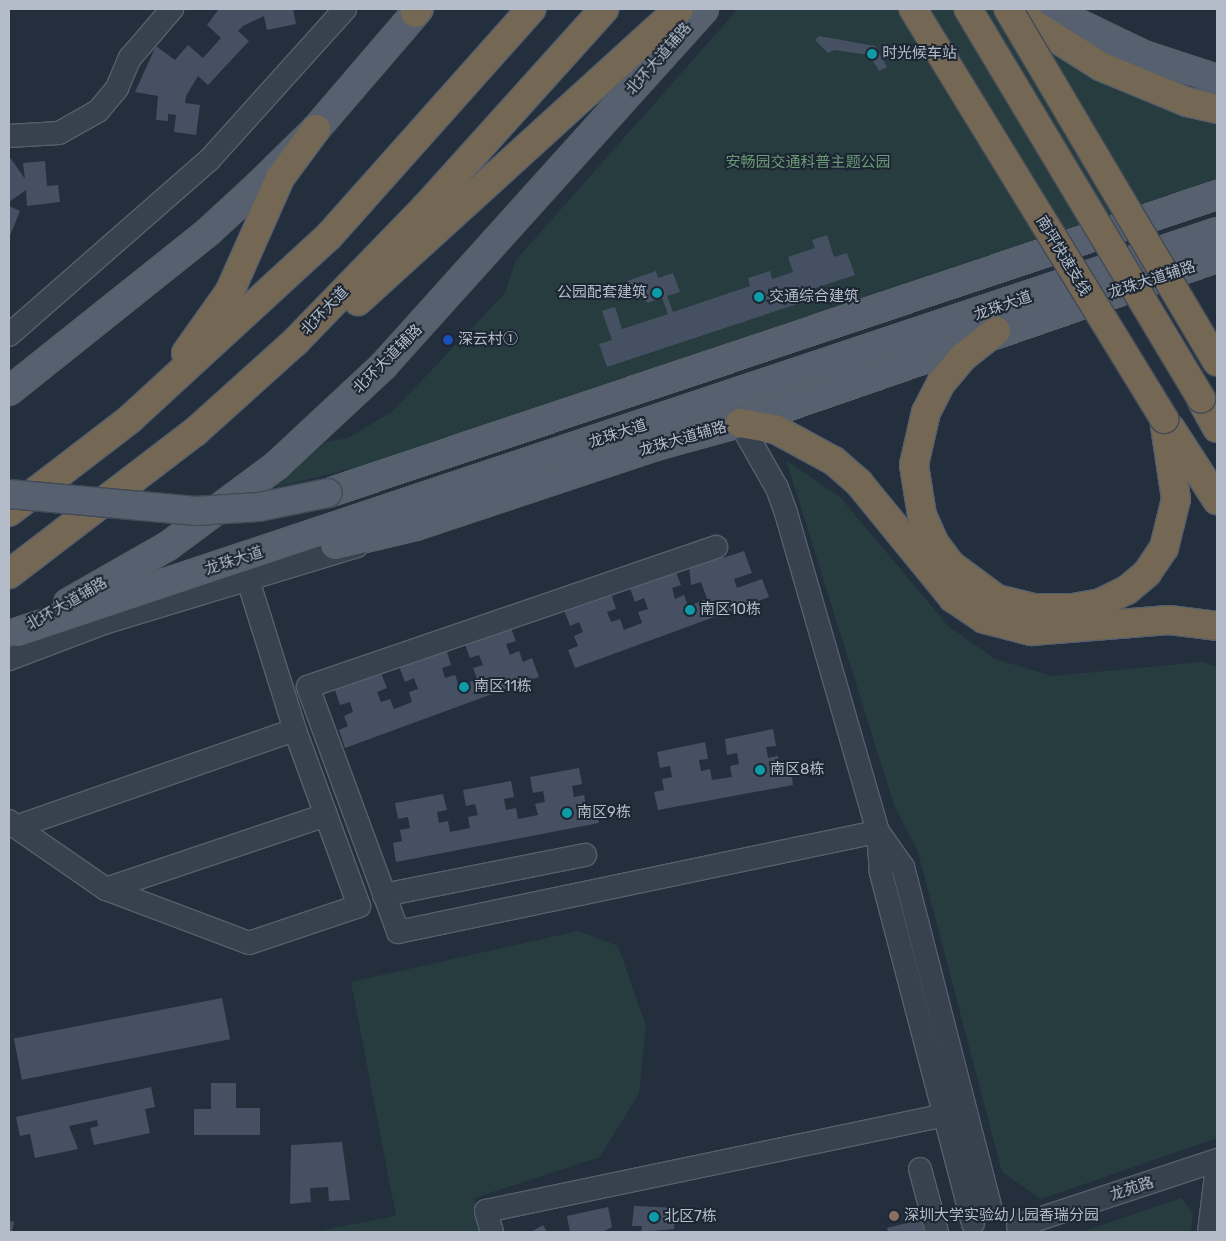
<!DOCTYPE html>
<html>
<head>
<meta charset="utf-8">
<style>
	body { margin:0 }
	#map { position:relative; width:1226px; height:1241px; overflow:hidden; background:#242f3e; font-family:Rubik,"Noto Sans SC",sans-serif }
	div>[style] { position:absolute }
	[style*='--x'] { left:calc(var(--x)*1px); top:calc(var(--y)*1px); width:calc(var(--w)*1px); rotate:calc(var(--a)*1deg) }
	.green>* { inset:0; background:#263c3f }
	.building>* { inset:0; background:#455162; transform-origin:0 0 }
	.roads { filter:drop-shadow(1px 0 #565f6c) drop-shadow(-1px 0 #565f6c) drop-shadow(0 1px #565f6c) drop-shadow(0 -1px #565f6c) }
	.minor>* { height:22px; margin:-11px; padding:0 11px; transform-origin:11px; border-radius:11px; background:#38414e }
	.major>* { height:28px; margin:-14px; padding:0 14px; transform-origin:14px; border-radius:14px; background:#56606e }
	.highway>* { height:28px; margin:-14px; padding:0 14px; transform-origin:14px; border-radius:14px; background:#746855 }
	.bridges { filter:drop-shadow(1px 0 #414a57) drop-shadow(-1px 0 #414a57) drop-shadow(0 1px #414a57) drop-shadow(0 -1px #414a57) }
	.major-bridge>* { height:28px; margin:-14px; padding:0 14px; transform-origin:14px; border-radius:14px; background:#56606e }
	.highway-bridge>* { height:28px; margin:-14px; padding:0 14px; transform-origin:14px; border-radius:14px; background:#746855 }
	.dots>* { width:14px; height:14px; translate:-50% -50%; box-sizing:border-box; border:2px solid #1d2633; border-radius:50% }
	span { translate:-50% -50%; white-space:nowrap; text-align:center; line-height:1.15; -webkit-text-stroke:4px #1d2633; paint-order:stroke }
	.poi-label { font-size:15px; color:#b4bcc9 }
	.left { translate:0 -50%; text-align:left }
	.right { translate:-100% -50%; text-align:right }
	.street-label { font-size:15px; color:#b4bcc9 }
	.park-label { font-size:15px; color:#6b9a76 }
	.frame { position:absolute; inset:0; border:10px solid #b4bcc9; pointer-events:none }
</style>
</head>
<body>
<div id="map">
	<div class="green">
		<i style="clip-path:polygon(738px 9px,1035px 9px,1115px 55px,1102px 83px,1151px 103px,1217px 120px,1217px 189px,433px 449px,272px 488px,326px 442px,348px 438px,393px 411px,505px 293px,516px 260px)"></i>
		<i style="clip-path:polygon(786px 460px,841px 498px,948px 626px,995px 659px,1052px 676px,1203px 662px,1217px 667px,1217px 1138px,1041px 1199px,1002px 1172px,918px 852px,894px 805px)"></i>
		<i style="clip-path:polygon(578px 931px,618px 946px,646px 1026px,639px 1093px,600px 1157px,474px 1198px,482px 1232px,314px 1232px,396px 1216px,351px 982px)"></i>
		<i style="clip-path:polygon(1181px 1198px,1193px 1212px,1191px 1232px,1082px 1232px)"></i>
	</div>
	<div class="building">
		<i style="clip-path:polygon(219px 9px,293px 9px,296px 24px,267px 30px,264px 16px,243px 26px,238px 31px,249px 41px,208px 85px,198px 76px,186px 96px,185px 103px,200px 105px,196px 135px,174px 132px,176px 115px,168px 114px,168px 121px,156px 120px,158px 96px,135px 92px,156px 46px,175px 60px,188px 45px,203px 58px,221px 38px,207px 25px)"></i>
		<i style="clip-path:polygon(819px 36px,875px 46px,887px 67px,879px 71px,869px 55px,834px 50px,828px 53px,815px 40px)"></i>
		<i style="clip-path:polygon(9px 156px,25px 179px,23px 163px,45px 161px,47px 186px,58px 185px,60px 202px,27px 206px,26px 190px,9px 202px)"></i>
		<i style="clip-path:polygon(9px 206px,20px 211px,9px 238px)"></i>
		<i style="clip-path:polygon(827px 235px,834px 257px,847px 253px,855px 275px,800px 293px,803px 302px,607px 367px,599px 344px,612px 340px,602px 311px,615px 307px,622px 329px,668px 314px,662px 298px,647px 303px,644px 294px,630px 291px,627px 281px,656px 271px,658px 278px,673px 273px,680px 292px,667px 296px,673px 312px,750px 286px,748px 278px,770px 271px,772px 279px,793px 272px,788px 257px,815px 248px,812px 240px)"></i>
		<i style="clip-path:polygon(744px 551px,752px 573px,734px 579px,737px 588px,762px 579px,769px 597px,575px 668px,568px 650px,578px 646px,574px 636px,583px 632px,579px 622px,570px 626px,564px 610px,611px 593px,616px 609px,607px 612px,611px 622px,620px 619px,624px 630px,642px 623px,638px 612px,648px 609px,644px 598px,635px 602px,629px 586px,675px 570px,681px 585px,672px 588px,675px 599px,684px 595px,688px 606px,707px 599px,701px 582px,691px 585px,689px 565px,721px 553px,723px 558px)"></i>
		<i style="clip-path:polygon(510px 626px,516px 641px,506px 644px,510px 655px,519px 651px,523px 662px,532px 658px,539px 677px,345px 748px,339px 730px,348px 726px,344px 716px,353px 712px,350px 702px,340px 705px,335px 690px,381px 673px,387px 688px,377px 692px,381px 702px,390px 699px,394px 709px,412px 702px,409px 692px,418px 689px,414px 678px,405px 682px,399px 666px,446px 649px,451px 665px,442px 668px,445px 678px,455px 675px,459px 686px,477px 679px,473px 668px,483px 665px,479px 655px,470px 658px,464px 642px)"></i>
		<i style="clip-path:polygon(773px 729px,776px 746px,766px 747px,768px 758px,778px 756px,780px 767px,790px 766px,793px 785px,658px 810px,654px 792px,664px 790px,662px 779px,672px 777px,670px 766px,660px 768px,657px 752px,705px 742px,708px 759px,699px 760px,701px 771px,710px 769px,712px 780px,732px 777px,730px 766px,739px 764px,737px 753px,727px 755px,725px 739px)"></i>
		<i style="clip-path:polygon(579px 768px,582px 784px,572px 786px,574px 797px,584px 795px,586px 806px,595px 804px,599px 823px,396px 862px,393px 843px,402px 841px,400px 830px,410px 828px,408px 817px,398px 819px,395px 803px,443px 794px,447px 810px,437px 812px,439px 823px,448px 821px,450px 832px,470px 828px,468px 817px,478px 815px,475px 804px,466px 806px,463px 790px,511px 781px,514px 797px,504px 799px,506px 810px,516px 808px,518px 819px,538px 815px,535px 804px,545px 802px,543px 791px,533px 793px,530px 777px)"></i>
		<i style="left:222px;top:998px;width:42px;height:212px;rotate:79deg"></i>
		<i style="clip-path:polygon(211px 1083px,236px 1083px,236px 1108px,260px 1108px,260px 1135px,194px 1135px,194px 1109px,211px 1109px)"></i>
		<i style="clip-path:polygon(151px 1087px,155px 1107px,145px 1109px,150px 1133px,94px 1145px,90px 1128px,98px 1126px,97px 1120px,69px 1126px,78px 1149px,35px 1158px,30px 1134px,20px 1136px,16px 1117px)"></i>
		<i style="clip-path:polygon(342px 1142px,350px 1200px,329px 1201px,328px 1187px,310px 1188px,311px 1202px,290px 1204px,291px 1145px)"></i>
		<i style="clip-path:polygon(634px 1206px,676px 1208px,674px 1229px,641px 1232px,642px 1226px,632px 1226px)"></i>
		<i style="clip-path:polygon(608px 1207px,612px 1227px,603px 1232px,570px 1232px,567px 1216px)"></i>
		<i style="clip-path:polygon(922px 1219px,925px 1232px,888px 1232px,887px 1228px)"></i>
		<i style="clip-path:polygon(9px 1221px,14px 1222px,12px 1232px,9px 1232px)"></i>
		<i style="clip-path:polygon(543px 1225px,547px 1232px,531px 1232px)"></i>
	</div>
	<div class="roads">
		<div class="minor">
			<i style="--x:9;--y:136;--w:50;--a:-3.4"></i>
			<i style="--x:59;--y:133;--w:45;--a:-29.4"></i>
			<i style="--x:98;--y:111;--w:30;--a:-50"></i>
			<i style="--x:117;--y:88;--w:33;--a:-67"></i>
			<i style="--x:130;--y:58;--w:65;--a:-49.4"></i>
			<i style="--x:9;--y:335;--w:267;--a:-41.2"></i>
			<i style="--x:210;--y:159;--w:202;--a:-48"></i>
			<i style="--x:740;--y:423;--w:75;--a:60.4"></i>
			<i style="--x:777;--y:488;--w:27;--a:70"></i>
			<i style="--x:786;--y:513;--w:332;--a:73.9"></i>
			<i style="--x:878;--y:832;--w:41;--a:85.8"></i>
			<i style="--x:881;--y:873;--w:362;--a:75.3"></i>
			<i style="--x:716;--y:547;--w:431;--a:161.1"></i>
			<i style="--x:308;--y:687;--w:261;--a:69.8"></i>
			<i style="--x:398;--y:932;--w:490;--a:-11.8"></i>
			<i style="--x:9;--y:659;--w:102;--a:-20.8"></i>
			<i style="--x:104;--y:623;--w:264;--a:-16.9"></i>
			<i style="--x:9;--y:821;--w:9;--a:41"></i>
			<i style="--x:16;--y:827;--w:295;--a:-19.2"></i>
			<i style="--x:295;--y:730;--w:154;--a:-107.4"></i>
			<i style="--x:16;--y:827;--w:109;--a:34.6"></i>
			<i style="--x:106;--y:889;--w:153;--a:20.7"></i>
			<i style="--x:249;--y:943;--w:116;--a:-18.6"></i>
			<i style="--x:359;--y:906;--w:187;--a:-110"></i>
			<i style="--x:879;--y:833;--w:42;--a:54.8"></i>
			<i style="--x:903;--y:867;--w:354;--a:75.6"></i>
			<i style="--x:106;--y:889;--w:232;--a:-18.6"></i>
			<i style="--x:384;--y:895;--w:205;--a:-11.3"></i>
			<i style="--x:920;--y:1169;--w:65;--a:74.9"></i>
			<i style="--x:1018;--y:1226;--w:210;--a:-18.3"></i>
			<i style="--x:492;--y:1232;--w:22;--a:-106"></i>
			<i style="--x:486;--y:1211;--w:490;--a:-11.8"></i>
			<i style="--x:1209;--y:1232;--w:65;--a:-83"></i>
		</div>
		<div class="major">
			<i style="--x:1048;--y:9;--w:106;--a:25.6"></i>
			<i style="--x:1144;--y:55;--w:77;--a:18.2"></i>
			<i style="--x:9;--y:391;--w:255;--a:-38.6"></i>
			<i style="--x:208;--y:232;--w:69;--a:-42.7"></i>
			<i style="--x:259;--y:185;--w:80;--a:-44.5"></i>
			<i style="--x:316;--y:129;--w:158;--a:-49.4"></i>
			<i style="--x:328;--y:493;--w:938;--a:-18.53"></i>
			<i style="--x:335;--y:545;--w:83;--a:-13.2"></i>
			<i style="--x:416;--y:526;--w:253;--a:-18.4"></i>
			<i style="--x:656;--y:446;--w:87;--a:-15.3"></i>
			<i style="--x:740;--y:423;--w:505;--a:-19.08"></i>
			<i style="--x:68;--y:603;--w:115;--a:-29.7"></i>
			<i style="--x:168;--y:546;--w:136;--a:-36.6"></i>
			<i style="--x:277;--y:465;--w:145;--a:-43"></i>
			<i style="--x:383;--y:366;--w:480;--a:-48"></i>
			<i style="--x:18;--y:632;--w:1264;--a:-18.45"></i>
		</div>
		<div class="highway">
			<i style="--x:1010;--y:9;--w:107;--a:32.3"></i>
			<i style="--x:1100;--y:66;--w:94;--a:22.5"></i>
			<i style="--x:1187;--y:102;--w:31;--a:13"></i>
			<i style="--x:415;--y:13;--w:5;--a:-53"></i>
			<i style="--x:358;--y:301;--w:434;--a:-42.3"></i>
			<i style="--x:996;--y:331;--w:42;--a:141.8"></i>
			<i style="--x:963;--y:357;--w:34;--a:130"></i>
			<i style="--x:941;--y:383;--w:33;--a:117"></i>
			<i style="--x:926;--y:412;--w:54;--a:102.8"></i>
			<i style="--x:914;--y:465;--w:51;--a:80.9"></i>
			<i style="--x:922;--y:515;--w:32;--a:66"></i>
			<i style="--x:935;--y:544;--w:26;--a:53"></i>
			<i style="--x:951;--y:565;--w:57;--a:36.5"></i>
			<i style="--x:997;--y:599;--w:37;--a:14"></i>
			<i style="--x:1033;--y:608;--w:40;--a:0"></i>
			<i style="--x:1073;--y:608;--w:27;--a:-10"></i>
			<i style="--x:1100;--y:603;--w:30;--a:-26"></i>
			<i style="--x:1127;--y:590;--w:26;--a:-40"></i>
			<i style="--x:1147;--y:573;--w:30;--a:-56"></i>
			<i style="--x:1164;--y:548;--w:50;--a:-76.2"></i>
			<i style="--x:1176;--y:499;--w:81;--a:-98.5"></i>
			<i style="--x:186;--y:353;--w:76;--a:-54.6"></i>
			<i style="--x:230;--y:291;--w:124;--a:-66.1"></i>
			<i style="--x:280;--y:178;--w:61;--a:-53.7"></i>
			<i style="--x:1201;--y:399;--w:33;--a:61"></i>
			<i style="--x:740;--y:423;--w:36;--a:10"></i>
			<i style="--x:775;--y:429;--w:67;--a:28.5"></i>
			<i style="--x:834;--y:461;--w:33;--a:41"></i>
			<i style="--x:859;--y:483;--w:149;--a:50.7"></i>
			<i style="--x:953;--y:598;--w:37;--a:34"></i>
			<i style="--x:984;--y:619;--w:49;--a:14.3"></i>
			<i style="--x:1031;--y:631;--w:138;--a:-4.6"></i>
			<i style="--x:1169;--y:620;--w:48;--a:7.1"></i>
			<i style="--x:1171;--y:429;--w:85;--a:57.1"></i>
			<i style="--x:9;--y:512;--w:153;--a:-37.5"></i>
			<i style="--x:130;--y:419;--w:270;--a:-42.6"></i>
			<i style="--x:329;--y:236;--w:304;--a:-48.3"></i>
			<i style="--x:9;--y:574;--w:234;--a:-37.4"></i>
			<i style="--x:195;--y:432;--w:136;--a:-42"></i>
			<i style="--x:296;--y:341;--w:187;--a:-45.9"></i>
			<i style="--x:426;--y:207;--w:266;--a:-48"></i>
		</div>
	</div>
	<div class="bridges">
		<div class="major-bridge">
			<i style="--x:9;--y:494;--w:188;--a:5.2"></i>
			<i style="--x:196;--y:511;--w:63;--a:-3.6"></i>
			<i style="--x:259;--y:507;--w:70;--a:-11.5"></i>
		</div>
		<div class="highway-bridge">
			<i style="--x:913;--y:9;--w:481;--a:58.5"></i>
			<i style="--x:968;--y:9;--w:454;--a:59.1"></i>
			<i style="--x:1008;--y:9;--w:410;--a:59.4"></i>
		</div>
	</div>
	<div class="dots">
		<i style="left:872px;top:54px;background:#0f9aa8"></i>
		<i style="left:657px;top:293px;background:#0f9aa8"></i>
		<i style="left:759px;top:297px;background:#0f9aa8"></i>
		<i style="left:448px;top:340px;background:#1a4fb4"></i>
		<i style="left:690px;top:610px;background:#0f9aa8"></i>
		<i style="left:464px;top:687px;background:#0f9aa8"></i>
		<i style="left:760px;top:770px;background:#0f9aa8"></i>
		<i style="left:567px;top:813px;background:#0f9aa8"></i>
		<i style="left:894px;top:1216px;background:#8d6e63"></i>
		<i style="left:654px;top:1217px;background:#0f9aa8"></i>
	</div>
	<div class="poi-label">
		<span class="left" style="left:882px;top:54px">时光候车站</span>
		<span class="right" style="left:647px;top:293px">公园配套建筑</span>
		<span class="left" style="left:769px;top:297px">交通综合建筑</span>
		<span class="left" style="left:458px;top:340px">深云村①</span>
		<span class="left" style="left:700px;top:610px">南区10栋</span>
		<span class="left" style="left:474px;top:687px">南区11栋</span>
		<span class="left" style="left:770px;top:770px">南区8栋</span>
		<span class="left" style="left:577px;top:813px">南区9栋</span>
		<span class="left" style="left:904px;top:1216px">深圳大学实验幼儿园香瑞分园</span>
		<span class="left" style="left:664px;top:1217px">北区7栋</span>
	</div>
	<div class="street-label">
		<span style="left:659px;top:59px;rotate:-49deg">北环大道辅路</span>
		<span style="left:1063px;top:256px;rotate:59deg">南坪快速支线</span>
		<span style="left:1152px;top:280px;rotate:-18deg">龙珠大道辅路</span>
		<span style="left:1003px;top:306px;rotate:-19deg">龙珠大道</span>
		<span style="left:325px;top:311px;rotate:-46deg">北环大道</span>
		<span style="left:388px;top:359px;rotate:-45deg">北环大道辅路</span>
		<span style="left:618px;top:434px;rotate:-18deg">龙珠大道</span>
		<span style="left:683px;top:439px;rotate:-16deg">龙珠大道辅路</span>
		<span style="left:234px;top:561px;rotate:-18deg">龙珠大道</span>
		<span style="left:67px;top:604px;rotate:-30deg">北环大道辅路</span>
		<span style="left:1132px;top:1189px;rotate:-18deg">龙苑路</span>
	</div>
	<div class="park-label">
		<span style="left:808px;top:163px">安畅园交通科普主题公园</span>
	</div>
	<div class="frame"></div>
</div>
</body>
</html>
